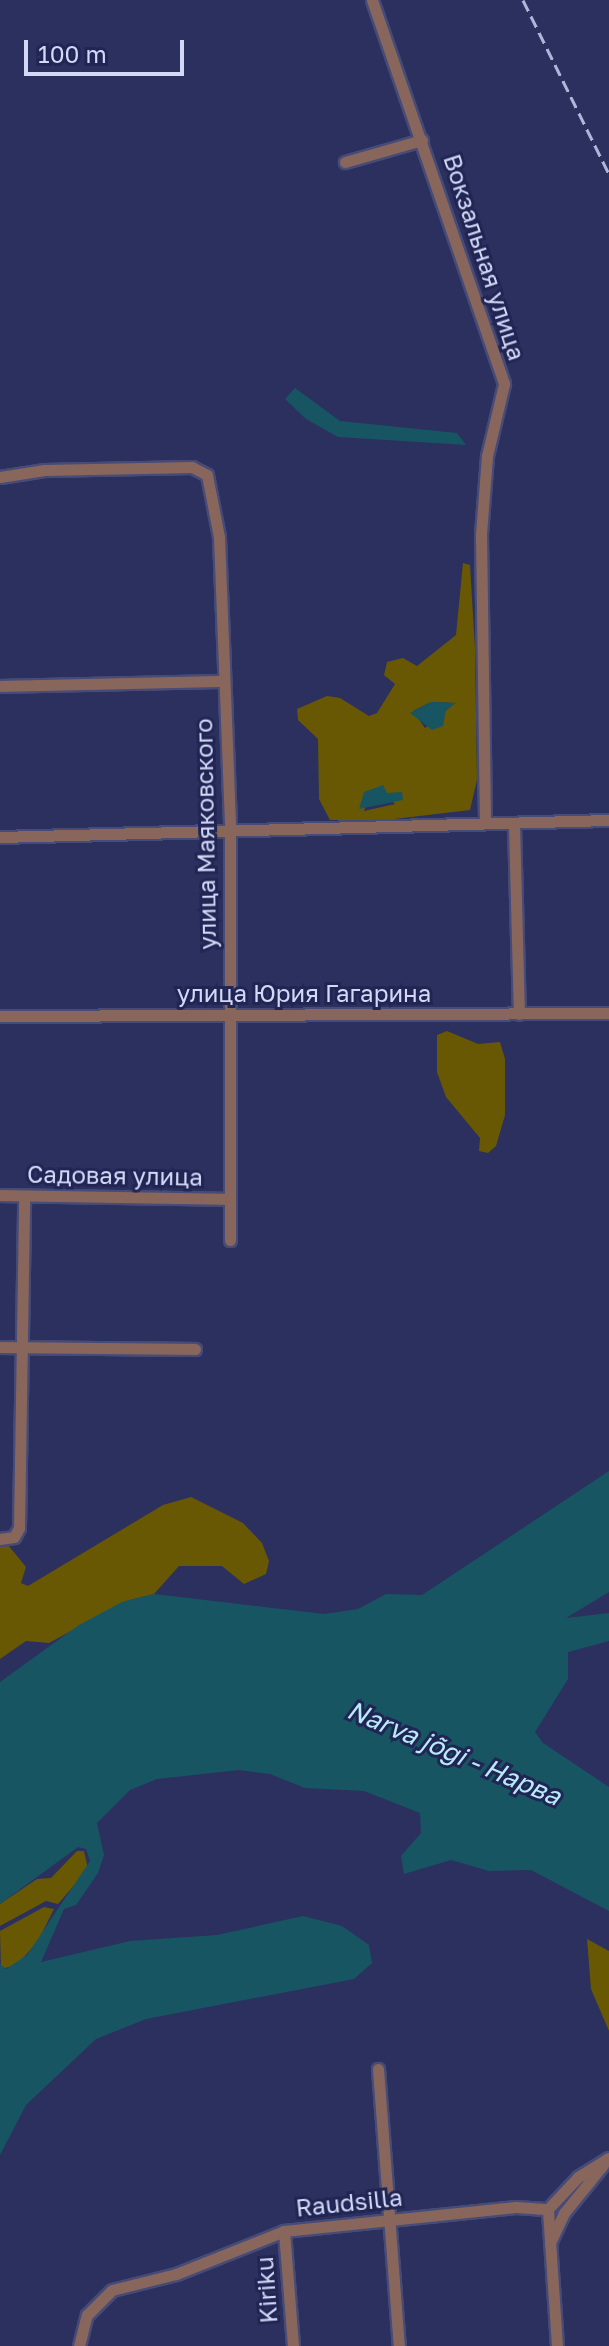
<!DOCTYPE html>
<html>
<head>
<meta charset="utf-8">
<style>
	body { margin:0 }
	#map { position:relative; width:609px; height:2346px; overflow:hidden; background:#2b305f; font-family:"Golos Text",sans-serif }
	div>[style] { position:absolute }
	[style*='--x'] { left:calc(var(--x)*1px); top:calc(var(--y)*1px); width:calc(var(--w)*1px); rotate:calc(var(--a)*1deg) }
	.green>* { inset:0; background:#685804 }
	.water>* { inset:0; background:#175563 }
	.roads { filter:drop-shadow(2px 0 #464b77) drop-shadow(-2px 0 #464b77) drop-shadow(0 2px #464b77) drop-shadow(0 -2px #464b77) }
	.minor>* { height:11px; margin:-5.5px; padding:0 5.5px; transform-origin:5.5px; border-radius:5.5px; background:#89665c }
	.rail>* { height:3px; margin-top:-1.5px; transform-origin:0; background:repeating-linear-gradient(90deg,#b0b6d7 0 12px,transparent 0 18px) }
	span { translate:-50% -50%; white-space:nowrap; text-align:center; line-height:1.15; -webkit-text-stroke:6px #212554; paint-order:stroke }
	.street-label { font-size:24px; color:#d2d8f6 }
	.water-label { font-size:26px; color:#b8ebf9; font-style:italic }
	.scale { position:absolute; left:24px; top:40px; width:160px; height:36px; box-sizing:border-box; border:4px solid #d2d8f6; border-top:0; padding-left:10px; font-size:24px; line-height:28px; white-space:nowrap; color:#d2d8f6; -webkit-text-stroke:6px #212554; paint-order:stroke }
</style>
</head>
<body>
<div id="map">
	<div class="green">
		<i style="clip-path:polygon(evenodd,463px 563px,470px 565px,475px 648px,477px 780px,470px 810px,386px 820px,330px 820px,319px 799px,318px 739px,298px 720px,297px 709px,327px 696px,340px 698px,369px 716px,377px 713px,395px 684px,384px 675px,387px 662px,403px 658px,417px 666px,456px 635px,463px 563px,431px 702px,455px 703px,425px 728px,413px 711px,431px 702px,463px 563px,372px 790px,380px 790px,395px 804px,364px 811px,372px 790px)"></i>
		<i style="clip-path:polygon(447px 1031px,478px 1044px,500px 1042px,505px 1059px,505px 1115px,496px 1146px,488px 1153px,479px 1151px,480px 1138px,446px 1097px,437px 1072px,437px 1035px)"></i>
		<i style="clip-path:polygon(191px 1497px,243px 1523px,262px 1543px,269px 1561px,266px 1574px,244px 1584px,222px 1566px,179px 1566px,154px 1594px,126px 1601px,49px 1643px,26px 1641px,0 1659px,0 1546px,8px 1545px,26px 1567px,21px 1583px,28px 1586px,163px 1505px)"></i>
		<i style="clip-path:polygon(77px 1851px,84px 1851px,88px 1869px,58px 1904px,46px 1901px,0 1926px,0 1904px,37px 1879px,51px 1878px)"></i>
		<i style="clip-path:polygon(44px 1907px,54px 1909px,38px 1941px,17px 1965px,1px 1969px,0 1931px)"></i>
		<i style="clip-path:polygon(587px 1939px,609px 1951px,609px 2031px,591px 1989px)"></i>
	</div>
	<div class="water">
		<i style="clip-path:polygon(295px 388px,340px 421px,457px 433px,466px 445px,338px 437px,306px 419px,285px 399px)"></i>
		<i style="clip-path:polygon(431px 702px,456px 703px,446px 710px,443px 726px,432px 730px,410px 713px)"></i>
		<i style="clip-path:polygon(383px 785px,387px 793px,402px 792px,403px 800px,359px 809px,364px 792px)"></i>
		<i style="clip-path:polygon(609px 1471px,609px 1592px,566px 1618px,609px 1613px,609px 1641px,568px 1652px,568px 1679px,535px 1732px,543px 1743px,609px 1787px,609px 1911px,531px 1870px,489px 1871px,451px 1860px,404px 1874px,401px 1856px,421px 1833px,420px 1813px,364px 1791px,305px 1788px,270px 1774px,239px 1770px,157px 1779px,130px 1790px,97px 1823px,104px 1855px,98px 1873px,76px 1905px,64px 1909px,41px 1962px,130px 1941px,217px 1935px,303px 1916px,342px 1926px,369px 1945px,372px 1963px,354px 1979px,146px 2019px,96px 2039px,26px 2105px,0 2155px,0 1964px,6px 1969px,27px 1955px,90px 1861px,86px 1849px,78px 1847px,0 1904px,0 1682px,79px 1625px,122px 1602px,154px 1594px,324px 1614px,358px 1609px,386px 1594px,422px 1595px)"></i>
	</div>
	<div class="roads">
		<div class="minor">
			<i style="--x:372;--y:0;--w:406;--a:71"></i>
			<i style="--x:504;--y:384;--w:74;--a:103.3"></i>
			<i style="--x:487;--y:456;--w:78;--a:94.4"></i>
			<i style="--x:481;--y:534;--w:289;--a:89.2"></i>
			<i style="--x:345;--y:162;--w:80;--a:-15.9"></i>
			<i style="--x:0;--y:477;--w:45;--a:-9"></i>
			<i style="--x:44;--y:470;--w:148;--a:-1.2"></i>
			<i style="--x:192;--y:467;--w:17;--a:28"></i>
			<i style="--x:207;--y:475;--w:63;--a:79"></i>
			<i style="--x:219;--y:537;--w:292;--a:87.8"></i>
			<i style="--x:230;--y:829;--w:411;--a:90"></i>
			<i style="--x:0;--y:686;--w:224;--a:-1.3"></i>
			<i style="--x:514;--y:825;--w:189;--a:88.5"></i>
			<i style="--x:0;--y:837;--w:609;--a:-1.6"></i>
			<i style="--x:0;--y:1016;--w:609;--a:-0.28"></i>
			<i style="--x:0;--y:1195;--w:230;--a:1"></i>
			<i style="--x:0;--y:1347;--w:195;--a:0.6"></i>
			<i style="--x:0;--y:1539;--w:14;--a:-8"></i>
			<i style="--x:14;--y:1537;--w:10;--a:-61"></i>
			<i style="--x:19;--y:1528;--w:331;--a:-89.1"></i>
			<i style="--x:378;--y:2069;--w:278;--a:85.7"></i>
			<i style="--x:284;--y:2231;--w:115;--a:85.5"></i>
			<i style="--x:550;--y:2243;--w:33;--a:-65"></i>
			<i style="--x:564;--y:2213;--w:62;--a:-50.9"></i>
			<i style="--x:79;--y:2346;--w:32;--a:-76"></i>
			<i style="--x:87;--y:2315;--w:35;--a:-45"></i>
			<i style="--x:112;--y:2290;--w:66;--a:-14"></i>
			<i style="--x:176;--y:2274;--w:116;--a:-21.7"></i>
			<i style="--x:284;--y:2231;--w:233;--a:-5.9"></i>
			<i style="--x:516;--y:2207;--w:32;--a:4"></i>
			<i style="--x:557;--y:2346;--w:137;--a:-93.8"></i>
			<i style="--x:548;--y:2209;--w:44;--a:-46.8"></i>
			<i style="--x:578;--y:2177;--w:36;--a:-32"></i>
		</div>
	</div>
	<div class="rail">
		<i style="--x:523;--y:0;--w:194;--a:63.7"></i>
	</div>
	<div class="street-label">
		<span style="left:485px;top:257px;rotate:72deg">Вокзальная улица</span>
		<span style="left:205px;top:834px;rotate:-91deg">улица Маяковского</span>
		<span style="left:304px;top:993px">улица Юрия Гагарина</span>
		<span style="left:115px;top:1175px;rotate:1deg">Садовая улица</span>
		<span style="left:349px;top:2202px;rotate:-6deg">Raudsilla</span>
		<span style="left:266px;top:2290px;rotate:-94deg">Kiriku</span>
	</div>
	<div class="water-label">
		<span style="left:454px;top:1753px;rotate:23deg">Narva jõgi - Нарва</span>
	</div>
	<div class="scale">100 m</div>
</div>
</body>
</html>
